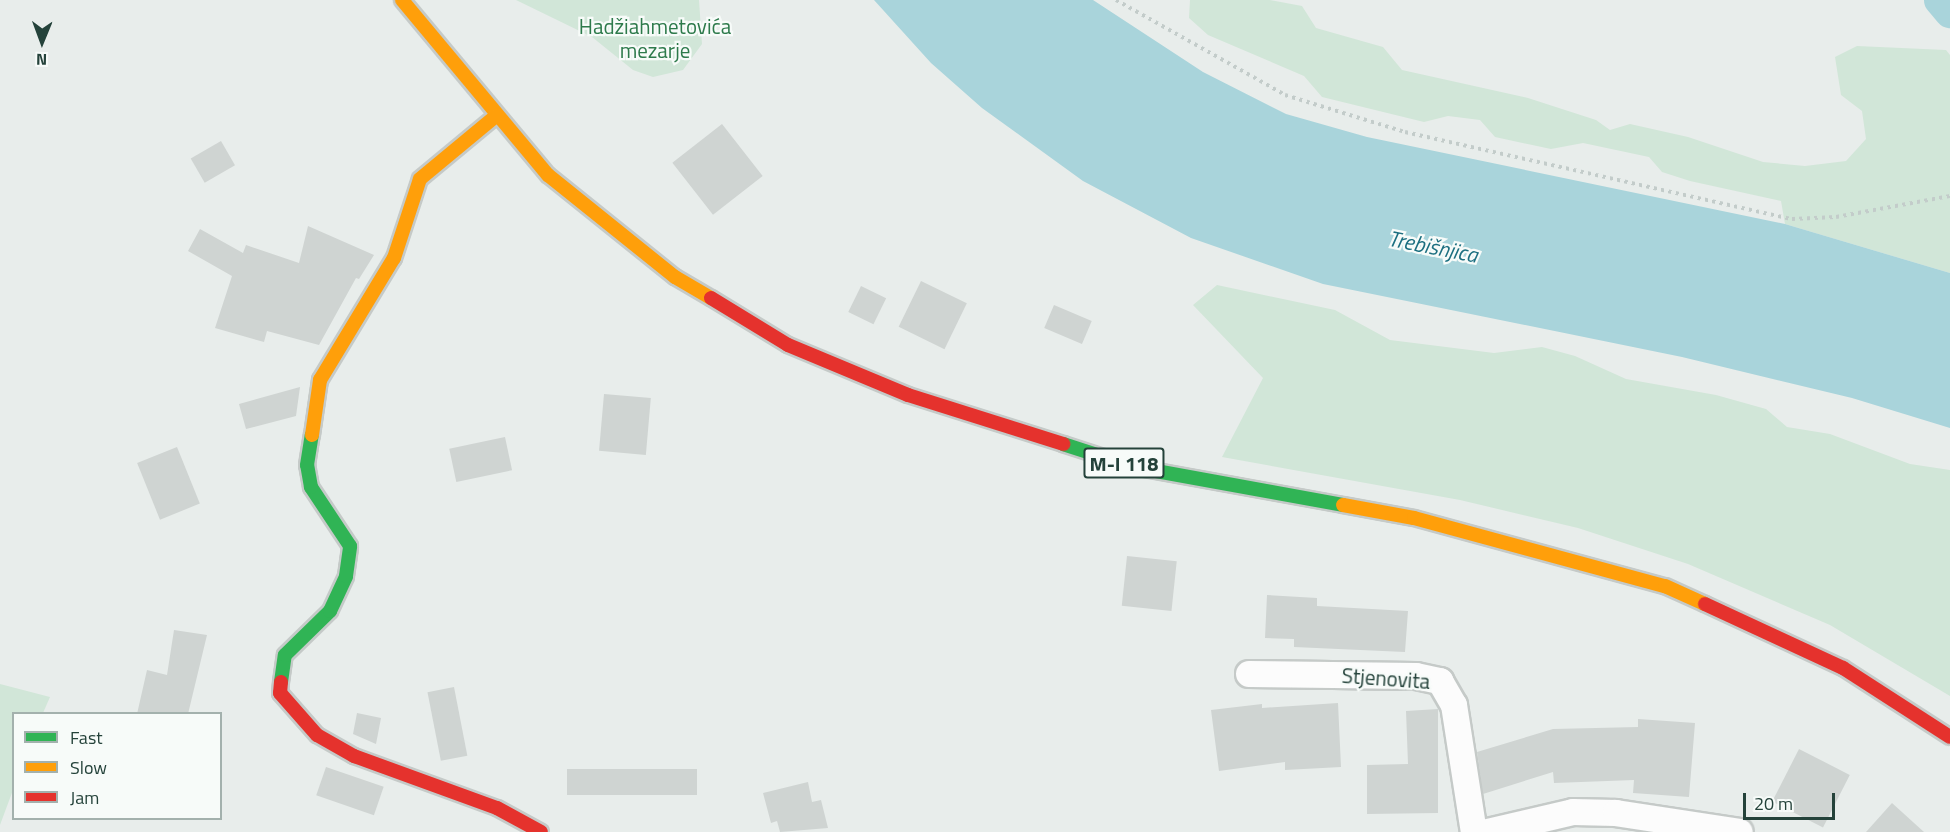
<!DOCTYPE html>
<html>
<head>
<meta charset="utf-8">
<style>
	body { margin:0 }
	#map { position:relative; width:1950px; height:832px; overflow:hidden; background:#e8edeb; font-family:"Titillium Web",sans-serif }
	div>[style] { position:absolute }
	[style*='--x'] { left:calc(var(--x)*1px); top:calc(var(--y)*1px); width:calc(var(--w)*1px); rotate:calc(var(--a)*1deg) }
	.green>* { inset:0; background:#d1e6d8 }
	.water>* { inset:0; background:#a9d4db }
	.canal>* { height:32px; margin:-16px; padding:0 16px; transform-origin:16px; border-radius:16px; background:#a9d4db }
	.building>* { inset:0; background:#cfd4d2; transform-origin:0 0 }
	.path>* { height:4px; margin-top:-2px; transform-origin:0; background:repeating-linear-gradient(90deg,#c3ccca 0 3px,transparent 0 7.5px) }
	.roads { filter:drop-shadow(2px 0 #c5cac8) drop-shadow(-2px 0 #c5cac8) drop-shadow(0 2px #c5cac8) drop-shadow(0 -2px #c5cac8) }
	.street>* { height:26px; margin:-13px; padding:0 13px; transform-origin:13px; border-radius:13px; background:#fcfcfc }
	.fast>* { height:14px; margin:-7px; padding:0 7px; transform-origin:7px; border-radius:7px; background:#30b455 }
	.slow>* { height:14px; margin:-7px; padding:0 7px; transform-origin:7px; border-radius:7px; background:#ff9f0a }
	.jam>* { height:14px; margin:-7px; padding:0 7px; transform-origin:7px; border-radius:7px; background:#e5322d }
	span { translate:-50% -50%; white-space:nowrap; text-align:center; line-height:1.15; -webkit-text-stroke:4.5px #f7fbf9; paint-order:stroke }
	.shield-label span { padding:2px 4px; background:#f7fbf9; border:2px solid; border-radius:4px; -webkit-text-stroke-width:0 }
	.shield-label { font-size:20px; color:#24423a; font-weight:700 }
	.park-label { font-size:21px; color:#2d7a4b }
	.street-label { font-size:21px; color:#24423a }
	.water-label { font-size:22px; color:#1c6f80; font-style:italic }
	.legend { position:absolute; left:12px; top:712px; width:210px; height:108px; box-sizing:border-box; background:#f7fbf9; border:2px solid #a3b1ad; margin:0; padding:8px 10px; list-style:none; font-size:18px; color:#24423a }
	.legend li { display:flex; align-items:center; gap:12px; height:30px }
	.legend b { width:30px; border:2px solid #a3b1ad }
	.north { position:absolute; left:12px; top:12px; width:60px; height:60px; -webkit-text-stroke:4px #f7fbf9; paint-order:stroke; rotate:181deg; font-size:16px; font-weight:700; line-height:24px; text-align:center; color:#24423a }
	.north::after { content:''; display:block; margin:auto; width:21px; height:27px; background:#24423a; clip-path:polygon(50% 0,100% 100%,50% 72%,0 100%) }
	.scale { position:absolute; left:1743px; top:793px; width:92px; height:27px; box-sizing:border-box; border:3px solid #24423a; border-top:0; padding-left:8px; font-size:18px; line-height:21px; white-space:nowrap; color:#24423a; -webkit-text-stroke:4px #f7fbf9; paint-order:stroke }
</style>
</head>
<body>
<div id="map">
	<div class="green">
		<i style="clip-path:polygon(516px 0,699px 0,702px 44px,683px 70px,653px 77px,633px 70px,592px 37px)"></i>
		<i style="clip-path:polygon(1190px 0,1270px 0,1302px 6px,1316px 28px,1383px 47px,1402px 70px,1528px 98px,1596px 120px,1610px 130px,1630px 124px,1688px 137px,1763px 162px,1805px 166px,1846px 161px,1866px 139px,1862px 111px,1841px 95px,1835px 57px,1857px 46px,1946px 50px,1950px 55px,1950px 273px,1785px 224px,1781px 201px,1690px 181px,1662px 172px,1649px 157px,1583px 143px,1551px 149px,1495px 137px,1480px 120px,1448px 116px,1424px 122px,1322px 97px,1304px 76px,1208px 35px,1189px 18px)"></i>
		<i style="clip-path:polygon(1217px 285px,1335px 310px,1390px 340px,1494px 353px,1542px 347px,1575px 356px,1626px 379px,1716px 395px,1766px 409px,1787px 427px,1830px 434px,1910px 464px,1950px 470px,1950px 696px,1830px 625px,1688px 564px,1578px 528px,1460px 500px,1222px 457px,1263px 378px,1193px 305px)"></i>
		<i style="clip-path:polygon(0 684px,50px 697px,43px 713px,14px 714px,13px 790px,0 825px)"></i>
	</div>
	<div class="water">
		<i style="clip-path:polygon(874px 0,1093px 0,1203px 72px,1286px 114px,1367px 137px,1785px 224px,1950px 273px,1950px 428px,1852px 398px,1682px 357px,1323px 284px,1191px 238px,1083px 181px,982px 108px,931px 63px)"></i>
	</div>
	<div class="canal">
		<i style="--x:1940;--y:0;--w:16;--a:50"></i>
	</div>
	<div class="building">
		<i style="left:722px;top:124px;width:66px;height:63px;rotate:52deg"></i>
		<i style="left:221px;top:141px;width:28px;height:35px;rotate:60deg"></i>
		<i style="clip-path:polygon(308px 226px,374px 255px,359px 279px,356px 278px,319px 345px,267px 331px,264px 342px,215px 328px,232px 276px,188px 251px,200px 229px,243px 253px,246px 245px,299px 263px)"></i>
		<i style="left:921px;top:281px;width:51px;height:51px;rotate:26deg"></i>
		<i style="left:861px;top:286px;width:28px;height:29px;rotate:26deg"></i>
		<i style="left:1054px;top:305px;width:41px;height:25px;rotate:23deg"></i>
		<i style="clip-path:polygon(300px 387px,296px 416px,246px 429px,239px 404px)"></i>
		<i style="left:604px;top:394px;width:47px;height:57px;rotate:5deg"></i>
		<i style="left:505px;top:437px;width:34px;height:57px;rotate:78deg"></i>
		<i style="left:177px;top:447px;width:61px;height:43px;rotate:68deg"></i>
		<i style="left:1127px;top:556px;width:50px;height:50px;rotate:6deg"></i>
		<i style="clip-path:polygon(1267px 595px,1317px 598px,1317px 606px,1408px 611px,1405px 652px,1294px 647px,1294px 639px,1265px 638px)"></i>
		<i style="clip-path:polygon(174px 630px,207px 635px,188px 714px,137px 714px,147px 670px,167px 675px)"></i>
		<i style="left:454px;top:687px;width:70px;height:27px;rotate:79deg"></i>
		<i style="clip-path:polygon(1338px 703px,1341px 767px,1285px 770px,1285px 762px,1219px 771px,1211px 710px,1262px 704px,1262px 708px)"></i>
		<i style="clip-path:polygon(1438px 709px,1438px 813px,1367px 814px,1367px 765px,1408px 764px,1406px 711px)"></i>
		<i style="clip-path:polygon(357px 713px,381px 718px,376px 744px,353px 734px)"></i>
		<i style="clip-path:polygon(1638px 719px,1695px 723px,1689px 797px,1633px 793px,1634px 780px,1554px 783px,1553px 772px,1483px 794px,1477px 752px,1553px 729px,1638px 727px)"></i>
		<i style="left:1799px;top:749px;width:57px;height:59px;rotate:27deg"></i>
		<i style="left:326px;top:767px;width:61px;height:30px;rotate:19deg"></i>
		<i style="left:697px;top:769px;width:26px;height:130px;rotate:90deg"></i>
		<i style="clip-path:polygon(808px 782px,812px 802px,821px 800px,828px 828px,780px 832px,777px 821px,771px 823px,763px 793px)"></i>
		<i style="clip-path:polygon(1892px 803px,1924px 832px,1866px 832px)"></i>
	</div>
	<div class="path">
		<i style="--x:1116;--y:0;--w:194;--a:29.3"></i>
		<i style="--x:1285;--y:95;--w:126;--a:17.1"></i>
		<i style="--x:1405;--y:132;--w:397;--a:12.7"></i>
		<i style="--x:1792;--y:219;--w:44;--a:-2.6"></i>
		<i style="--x:1836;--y:217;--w:116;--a:-10.4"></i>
	</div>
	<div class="roads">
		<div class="street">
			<i style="--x:1249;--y:674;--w:167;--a:0.7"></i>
			<i style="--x:1416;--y:676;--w:25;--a:12"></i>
			<i style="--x:1440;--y:681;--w:28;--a:60"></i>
			<i style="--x:1454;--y:705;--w:129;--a:81.1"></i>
			<i style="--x:1488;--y:832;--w:87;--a:-13.2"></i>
			<i style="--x:1573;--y:812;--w:43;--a:1.3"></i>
			<i style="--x:1616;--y:813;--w:125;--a:8.7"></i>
		</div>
		<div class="fast">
			<i style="--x:1063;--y:444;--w:75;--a:17.9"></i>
			<i style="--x:1134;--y:467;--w:212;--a:10.3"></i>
			<i style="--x:281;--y:682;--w:27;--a:-82"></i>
			<i style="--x:285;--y:655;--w:63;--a:-44.4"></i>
			<i style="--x:330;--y:611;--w:38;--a:-65"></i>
			<i style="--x:346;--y:576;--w:30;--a:-82"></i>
			<i style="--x:350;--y:546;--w:71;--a:-123.5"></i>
			<i style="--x:311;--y:487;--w:22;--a:-100"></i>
			<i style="--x:307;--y:465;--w:30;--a:-81"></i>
		</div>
		<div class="slow">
			<i style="--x:402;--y:0;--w:228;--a:50.2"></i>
			<i style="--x:548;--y:175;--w:163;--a:38.8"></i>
			<i style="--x:675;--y:277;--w:42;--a:30.3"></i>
			<i style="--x:312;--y:435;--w:56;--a:-81.7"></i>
			<i style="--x:320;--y:380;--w:143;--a:-58.8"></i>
			<i style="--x:394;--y:258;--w:83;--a:-71.8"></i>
			<i style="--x:420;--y:179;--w:100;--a:-39.7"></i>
			<i style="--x:1343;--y:505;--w:72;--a:10.4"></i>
			<i style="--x:1414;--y:518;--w:260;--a:15.2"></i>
			<i style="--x:1665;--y:586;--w:44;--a:24.2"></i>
		</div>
		<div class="jam">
			<i style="--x:711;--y:298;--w:90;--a:31.4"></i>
			<i style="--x:788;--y:345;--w:130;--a:22.6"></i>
			<i style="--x:908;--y:395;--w:163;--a:17.5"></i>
			<i style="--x:1705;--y:604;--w:152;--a:24.9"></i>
			<i style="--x:1843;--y:668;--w:127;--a:32.8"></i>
			<i style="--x:281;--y:682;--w:11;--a:95"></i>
			<i style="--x:280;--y:693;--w:56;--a:48.6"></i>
			<i style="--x:317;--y:735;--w:43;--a:29.6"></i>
			<i style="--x:354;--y:756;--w:152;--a:20"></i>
			<i style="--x:497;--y:808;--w:50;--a:28.6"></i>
		</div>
	</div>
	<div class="shield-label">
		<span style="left:1124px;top:463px">M-I 118</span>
	</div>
	<div class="park-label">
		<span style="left:655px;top:38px">Hadžiahmetovića<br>mezarje</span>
	</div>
	<div class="street-label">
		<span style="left:1386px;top:678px;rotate:4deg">Stjenovita</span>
	</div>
	<div class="water-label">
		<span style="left:1433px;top:247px;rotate:11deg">Trebišnjica</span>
	</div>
	<ul class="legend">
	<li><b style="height:8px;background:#30b455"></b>Fast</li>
	<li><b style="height:8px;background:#ff9f0a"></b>Slow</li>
	<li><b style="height:8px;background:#e5322d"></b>Jam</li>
	</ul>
	<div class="north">N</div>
	<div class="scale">20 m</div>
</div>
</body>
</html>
